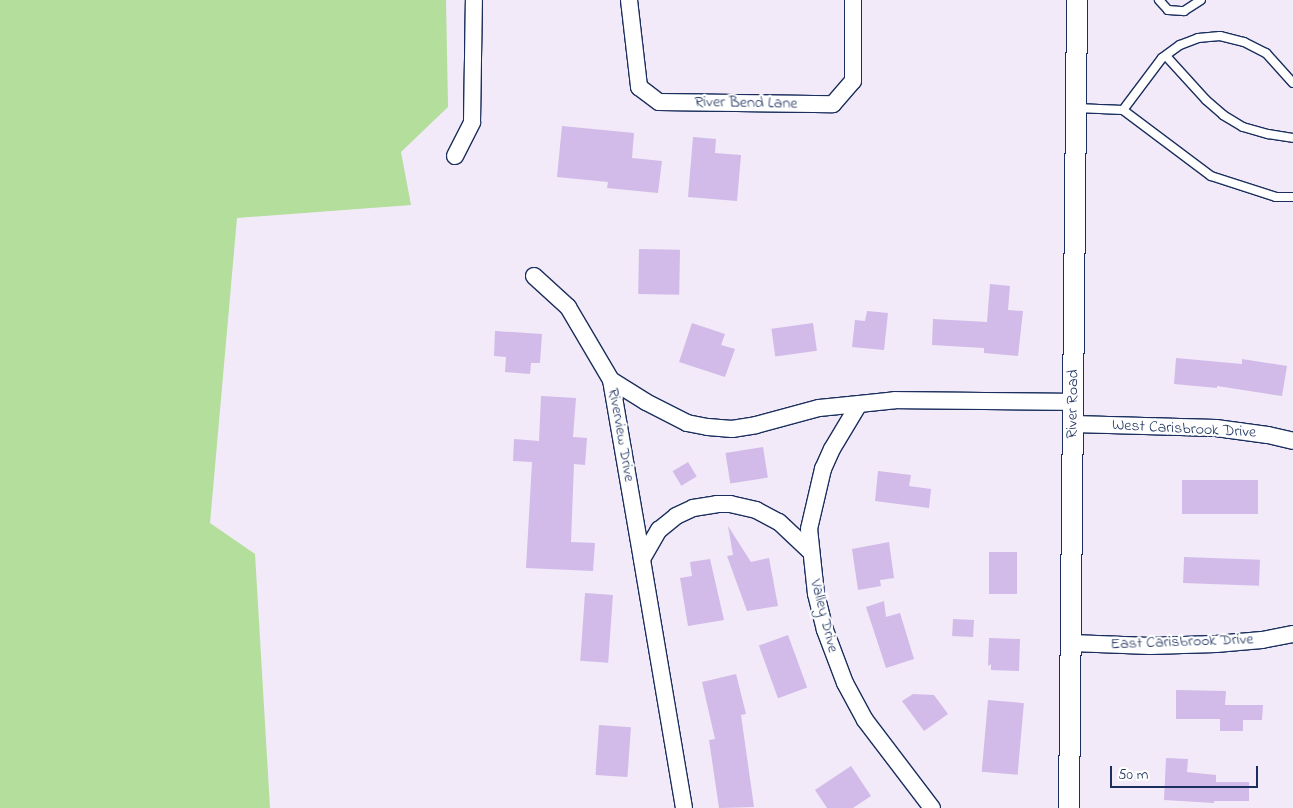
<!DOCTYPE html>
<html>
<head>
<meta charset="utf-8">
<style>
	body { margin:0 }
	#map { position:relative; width:1293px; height:808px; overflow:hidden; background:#f2eaf8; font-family:"Indie Flower",sans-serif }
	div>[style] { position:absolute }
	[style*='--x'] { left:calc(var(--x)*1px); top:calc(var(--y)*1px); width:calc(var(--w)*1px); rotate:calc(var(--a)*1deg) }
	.green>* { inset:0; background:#b3de9b }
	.building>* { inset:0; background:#d2bae9; transform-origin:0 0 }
	.roads { filter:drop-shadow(1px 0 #1b2f5e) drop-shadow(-1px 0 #1b2f5e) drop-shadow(0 1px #1b2f5e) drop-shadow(0 -1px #1b2f5e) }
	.service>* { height:8px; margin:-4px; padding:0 4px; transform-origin:4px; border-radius:4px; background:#fff }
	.minor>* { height:16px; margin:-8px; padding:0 8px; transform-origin:8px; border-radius:8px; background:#fff }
	.tertiary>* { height:20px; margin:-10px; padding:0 10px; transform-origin:10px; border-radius:10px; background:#fff }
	span { translate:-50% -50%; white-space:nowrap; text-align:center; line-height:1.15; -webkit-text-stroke:4.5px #fff; paint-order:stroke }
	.street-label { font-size:16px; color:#1b2f5e }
	.scale { position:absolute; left:1110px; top:766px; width:148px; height:22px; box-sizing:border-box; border:2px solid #1b2f5e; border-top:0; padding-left:6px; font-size:15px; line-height:18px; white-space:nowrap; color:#1b2f5e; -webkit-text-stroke:4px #fff; paint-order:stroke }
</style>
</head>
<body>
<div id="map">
	<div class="green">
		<i style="clip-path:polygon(0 0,446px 0,448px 107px,401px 152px,411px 205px,237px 218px,210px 523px,255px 554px,270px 808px,0 808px)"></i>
	</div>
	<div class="building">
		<i style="clip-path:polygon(562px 126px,634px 133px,632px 158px,662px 161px,658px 193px,607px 188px,608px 182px,557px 177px)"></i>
		<i style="clip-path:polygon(693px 137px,716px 139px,715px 153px,741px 155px,737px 201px,688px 197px)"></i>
		<i style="left:639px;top:249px;width:41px;height:45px;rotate:1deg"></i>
		<i style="clip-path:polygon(990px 284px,1010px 286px,1008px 310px,1023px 311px,1018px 356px,984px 353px,984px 348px,932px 345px,933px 319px,987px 322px)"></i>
		<i style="clip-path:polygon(867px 311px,888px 313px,884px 350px,852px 347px,855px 320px,865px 321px)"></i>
		<i style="clip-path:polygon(692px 323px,725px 334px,721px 345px,735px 349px,725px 377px,679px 362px)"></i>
		<i style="left:813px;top:323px;width:28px;height:42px;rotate:82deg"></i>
		<i style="clip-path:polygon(495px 331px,542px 334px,540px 363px,531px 363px,530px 374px,505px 372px,506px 357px,494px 356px)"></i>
		<i style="clip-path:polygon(1176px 358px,1242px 364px,1242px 359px,1287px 366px,1282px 396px,1217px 386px,1217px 388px,1174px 384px)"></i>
		<i style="clip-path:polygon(541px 396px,576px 398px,573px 437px,587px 438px,585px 465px,574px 464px,571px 542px,595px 543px,593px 571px,526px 568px,532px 462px,513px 461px,514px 439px,539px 441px)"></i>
		<i style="left:763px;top:447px;width:31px;height:38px;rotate:81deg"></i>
		<i style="left:688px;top:462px;width:17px;height:18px;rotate:59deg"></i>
		<i style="clip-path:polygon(878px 471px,911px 475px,909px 486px,931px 489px,929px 508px,875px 501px)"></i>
		<i style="left:1182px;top:480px;width:76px;height:34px"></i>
		<i style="clip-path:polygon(728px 526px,751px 562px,769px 558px,778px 606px,747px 611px,727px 556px,733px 555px)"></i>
		<i style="clip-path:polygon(889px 542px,894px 578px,880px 580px,881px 586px,858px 590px,852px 549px)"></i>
		<i style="left:989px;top:552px;width:28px;height:42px"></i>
		<i style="left:1184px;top:557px;width:76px;height:26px;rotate:2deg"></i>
		<i style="clip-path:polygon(710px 559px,724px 620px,688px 626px,680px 578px,692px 576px,690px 562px)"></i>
		<i style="left:585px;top:593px;width:28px;height:68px;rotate:4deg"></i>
		<i style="clip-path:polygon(884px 601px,886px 617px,900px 613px,914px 659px,886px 668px,866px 607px)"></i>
		<i style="left:953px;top:619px;width:21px;height:17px;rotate:3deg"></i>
		<i style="left:788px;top:635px;width:56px;height:31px;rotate:70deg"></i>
		<i style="clip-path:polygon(989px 638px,1020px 639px,1019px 671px,991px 670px,991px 664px,988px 666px)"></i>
		<i style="clip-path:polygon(736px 674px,746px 714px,741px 715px,754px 807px,719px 808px,709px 740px,715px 739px,702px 682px)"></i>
		<i style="clip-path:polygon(1176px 690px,1226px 691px,1225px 705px,1263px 705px,1262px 720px,1243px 720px,1243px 731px,1220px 731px,1220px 719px,1176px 719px)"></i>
		<i style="clip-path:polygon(913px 694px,934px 695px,948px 714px,924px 731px,902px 701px)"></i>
		<i style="left:988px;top:700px;width:36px;height:72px;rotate:5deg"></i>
		<i style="left:599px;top:725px;width:32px;height:50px;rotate:4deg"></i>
		<i style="clip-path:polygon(1166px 758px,1188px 759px,1187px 772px,1216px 775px,1216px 782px,1249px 782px,1249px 801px,1214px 801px,1214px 803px,1164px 800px)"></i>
		<i style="clip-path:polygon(851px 766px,871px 796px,853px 808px,827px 808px,815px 790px)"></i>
	</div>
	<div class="roads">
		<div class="service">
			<i style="--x:1159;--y:0;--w:13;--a:48"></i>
			<i style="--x:1168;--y:10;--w:16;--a:4"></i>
			<i style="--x:1184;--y:11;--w:20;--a:-33"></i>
			<i style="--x:1166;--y:56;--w:59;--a:47.7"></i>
			<i style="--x:1206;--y:100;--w:23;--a:41"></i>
			<i style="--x:1223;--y:115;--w:23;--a:31"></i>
			<i style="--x:1243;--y:127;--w:26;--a:16"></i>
			<i style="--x:1268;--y:134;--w:25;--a:9"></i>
			<i style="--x:1076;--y:108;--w:47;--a:2.4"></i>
			<i style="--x:1123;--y:110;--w:110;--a:36.9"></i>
			<i style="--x:1211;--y:176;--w:68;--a:17.9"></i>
			<i style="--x:1276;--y:197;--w:17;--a:0"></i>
			<i style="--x:1123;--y:110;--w:65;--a:-53.1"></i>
			<i style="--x:1162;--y:58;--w:22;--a:-36"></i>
			<i style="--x:1180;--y:45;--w:19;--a:-21"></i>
			<i style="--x:1198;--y:38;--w:22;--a:-5"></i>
			<i style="--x:1220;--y:36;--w:25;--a:14"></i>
			<i style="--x:1244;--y:42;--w:25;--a:27"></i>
			<i style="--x:1266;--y:53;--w:40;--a:48"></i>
		</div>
		<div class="minor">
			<i style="--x:629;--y:0;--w:88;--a:83.4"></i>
			<i style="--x:639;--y:87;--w:25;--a:37"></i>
			<i style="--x:659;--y:102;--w:174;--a:0.7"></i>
			<i style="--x:833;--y:104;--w:30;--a:-49"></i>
			<i style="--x:853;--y:81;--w:81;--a:-90"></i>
			<i style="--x:455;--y:156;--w:38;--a:-63"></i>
			<i style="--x:472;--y:122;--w:122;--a:-89.1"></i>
			<i style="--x:534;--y:276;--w:46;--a:42.4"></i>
			<i style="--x:568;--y:307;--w:85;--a:59.5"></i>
			<i style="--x:611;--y:380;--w:182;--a:80.2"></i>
			<i style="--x:611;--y:380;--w:41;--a:32.2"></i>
			<i style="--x:646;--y:402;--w:46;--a:27.1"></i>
			<i style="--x:687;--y:423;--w:21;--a:11"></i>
			<i style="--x:708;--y:427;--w:24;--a:5"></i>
			<i style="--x:732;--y:429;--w:24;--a:-9"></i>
			<i style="--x:756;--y:425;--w:65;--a:-15.1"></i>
			<i style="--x:819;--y:408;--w:40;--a:-5.7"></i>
			<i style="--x:1073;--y:424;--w:143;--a:1.6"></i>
			<i style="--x:1216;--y:428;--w:52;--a:7.7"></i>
			<i style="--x:1268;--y:435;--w:26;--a:13"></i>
			<i style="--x:1071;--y:643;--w:79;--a:2.2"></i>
			<i style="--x:1150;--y:646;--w:66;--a:-1.7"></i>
			<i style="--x:1216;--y:644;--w:46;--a:-5"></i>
			<i style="--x:1262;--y:640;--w:32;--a:-11"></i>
			<i style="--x:684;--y:808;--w:253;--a:-99.6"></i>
			<i style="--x:642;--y:559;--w:34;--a:-60"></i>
			<i style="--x:659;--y:530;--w:22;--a:-39"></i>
			<i style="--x:676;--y:516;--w:19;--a:-25"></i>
			<i style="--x:693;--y:508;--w:24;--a:-9"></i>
			<i style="--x:717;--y:504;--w:13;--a:0"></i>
			<i style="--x:730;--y:504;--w:27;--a:13"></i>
			<i style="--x:756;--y:510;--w:26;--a:28"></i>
			<i style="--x:779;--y:522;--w:44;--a:43.2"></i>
			<i style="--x:932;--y:808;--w:111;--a:-127.3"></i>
			<i style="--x:865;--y:720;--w:42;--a:-118.4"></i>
			<i style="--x:845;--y:683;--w:57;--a:-110.7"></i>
			<i style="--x:825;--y:630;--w:37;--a:-104"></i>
			<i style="--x:816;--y:594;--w:65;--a:-96.1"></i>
			<i style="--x:809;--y:529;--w:62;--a:-76.9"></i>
			<i style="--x:823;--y:469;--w:22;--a:-66"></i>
			<i style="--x:832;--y:449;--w:52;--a:-59"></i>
			<i style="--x:859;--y:404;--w:36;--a:-6"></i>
			<i style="--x:895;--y:400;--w:179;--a:0.6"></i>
		</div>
		<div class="tertiary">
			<i style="--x:1069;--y:808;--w:808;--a:-89.43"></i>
		</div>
	</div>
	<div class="street-label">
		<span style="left:746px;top:103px;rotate:1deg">River Bend Lane</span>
		<span style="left:1073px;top:404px;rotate:-89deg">River Road</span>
		<span style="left:1184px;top:429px;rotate:3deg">West Carisbrook Drive</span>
		<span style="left:621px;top:435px;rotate:80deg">Riverview Drive</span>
		<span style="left:824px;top:616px;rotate:76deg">Valley Drive</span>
		<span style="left:1182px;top:642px;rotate:-2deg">East Carisbrook Drive</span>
	</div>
	<div class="scale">50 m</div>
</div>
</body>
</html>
